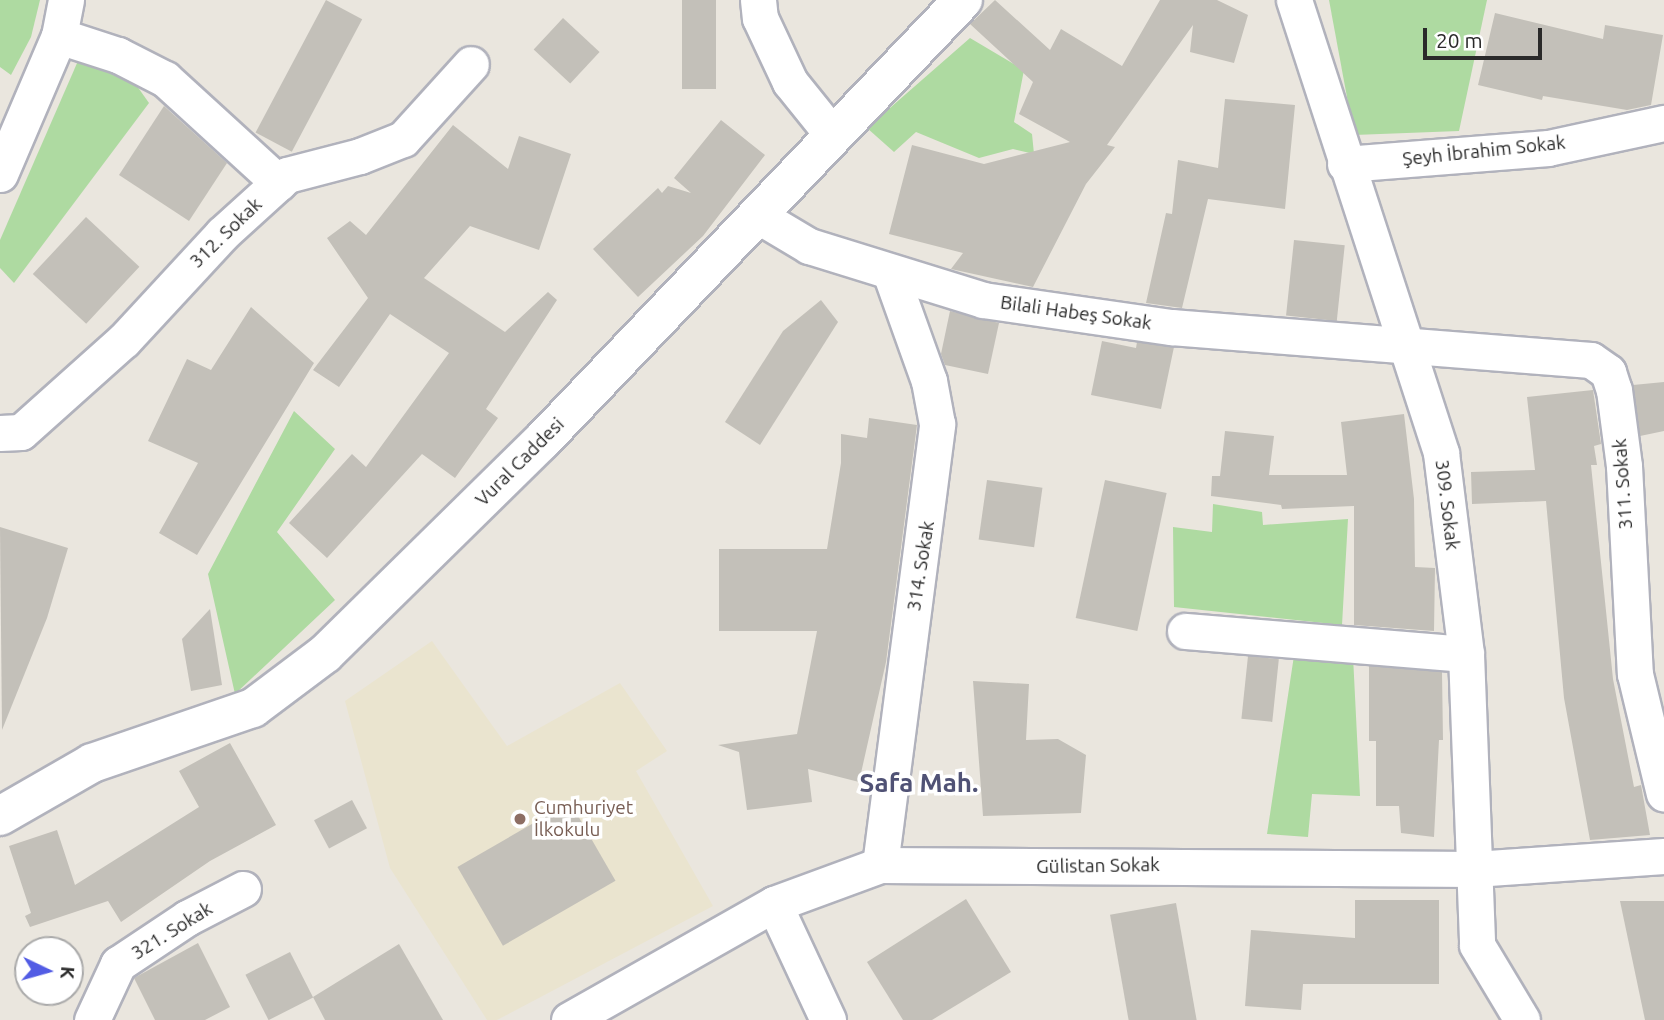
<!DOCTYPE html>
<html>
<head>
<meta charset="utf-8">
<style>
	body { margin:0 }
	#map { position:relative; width:1664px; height:1020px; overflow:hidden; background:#eae6de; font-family:Ubuntu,sans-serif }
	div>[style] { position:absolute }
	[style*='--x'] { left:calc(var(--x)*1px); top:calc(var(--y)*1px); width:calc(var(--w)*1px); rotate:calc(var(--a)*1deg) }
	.education>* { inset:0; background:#eae4cf }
	.green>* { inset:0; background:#aedaa1 }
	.building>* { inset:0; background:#c3c0b9; transform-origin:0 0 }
	.roads { filter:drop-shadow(2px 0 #b1b2bc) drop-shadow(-2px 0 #b1b2bc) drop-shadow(0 2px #b1b2bc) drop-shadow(0 -2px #b1b2bc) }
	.street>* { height:35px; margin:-17.5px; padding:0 17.5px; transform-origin:17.5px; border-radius:17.5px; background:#fff }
	.secondary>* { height:38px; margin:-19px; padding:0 19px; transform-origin:19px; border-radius:19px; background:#fff }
	.dots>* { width:19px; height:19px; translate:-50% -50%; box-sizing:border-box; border:4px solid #fff; border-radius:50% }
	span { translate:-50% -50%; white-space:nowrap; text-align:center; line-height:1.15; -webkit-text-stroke:7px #fff; paint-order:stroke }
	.street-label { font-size:19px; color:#2a2a2a }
	.education-label { font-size:19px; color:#785e54 }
	.left { translate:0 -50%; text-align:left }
	.district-label { font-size:26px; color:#505275; font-weight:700 }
	.north { position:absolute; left:14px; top:936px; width:70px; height:70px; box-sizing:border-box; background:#fff; border:2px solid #aaa; border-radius:50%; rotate:95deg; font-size:19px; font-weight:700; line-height:28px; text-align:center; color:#2a2a2a }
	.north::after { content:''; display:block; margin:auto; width:24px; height:32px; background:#525ce4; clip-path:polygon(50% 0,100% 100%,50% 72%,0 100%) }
	.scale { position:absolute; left:1423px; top:28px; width:119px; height:32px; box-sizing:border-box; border:4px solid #2a2a2a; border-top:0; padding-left:9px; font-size:21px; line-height:24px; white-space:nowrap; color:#2a2a2a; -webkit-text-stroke:5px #fff; paint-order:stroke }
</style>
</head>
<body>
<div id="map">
	<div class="education">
		<i style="clip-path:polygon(432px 641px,507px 746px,620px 683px,667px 751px,636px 771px,713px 906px,497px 1020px,487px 1020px,390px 868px,345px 701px)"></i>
	</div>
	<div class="green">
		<i style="clip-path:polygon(0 0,40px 0,31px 37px,11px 75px,0 67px)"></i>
		<i style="clip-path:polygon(1329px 0,1487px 0,1459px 131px,1354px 135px)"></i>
		<i style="clip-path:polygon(970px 38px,1024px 70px,1014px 122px,1032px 134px,1034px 154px,1013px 149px,979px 158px,916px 132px,894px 152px,867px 128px)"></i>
		<i style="clip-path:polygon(81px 54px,132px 79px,149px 103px,14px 283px,0 268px,0 240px)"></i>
		<i style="clip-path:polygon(294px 411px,335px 449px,277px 532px,335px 600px,235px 694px,208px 574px)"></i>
		<i style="clip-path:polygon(1213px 504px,1262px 512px,1263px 525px,1348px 519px,1342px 625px,1174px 607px,1173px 527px,1212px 532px)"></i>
		<i style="clip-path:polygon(1295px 649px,1353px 656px,1360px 796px,1312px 794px,1308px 837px,1267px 834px)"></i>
	</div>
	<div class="building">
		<i style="left:326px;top:0;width:41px;height:150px;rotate:28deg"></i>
		<i style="left:682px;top:0;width:34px;height:89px"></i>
		<i style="clip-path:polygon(995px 0,1050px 50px,1061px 29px,1122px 66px,1160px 0,1217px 0,1248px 15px,1234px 63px,1190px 52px,1193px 25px,1107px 145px,1115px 147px,1086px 184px,1033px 287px,951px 269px,963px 253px,889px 234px,912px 145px,984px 164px,1070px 142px,1019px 114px,1033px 82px,970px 24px)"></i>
		<i style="clip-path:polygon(1495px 13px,1603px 39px,1605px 25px,1663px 35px,1651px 105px,1627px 110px,1543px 96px,1542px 100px,1478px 85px)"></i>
		<i style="left:563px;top:18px;width:50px;height:43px;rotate:43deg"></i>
		<i style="clip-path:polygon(1225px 99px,1295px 105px,1285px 209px,1208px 199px,1182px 308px,1146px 303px,1166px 213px,1172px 214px,1178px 160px,1218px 168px)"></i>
		<i style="clip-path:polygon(164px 106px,227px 163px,189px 221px,119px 175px)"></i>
		<i style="clip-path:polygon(721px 120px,765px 155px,703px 236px,638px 297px,593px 249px,658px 188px,662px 193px,668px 186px,691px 193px,674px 178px)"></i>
		<i style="clip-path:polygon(453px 125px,508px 169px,519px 136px,571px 154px,539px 250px,470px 226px,424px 278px,505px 332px,548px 292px,557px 300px,486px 409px,498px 418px,455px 478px,422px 454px,327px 558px,289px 523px,352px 454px,366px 467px,449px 353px,390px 314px,339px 387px,313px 370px,368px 298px,327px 238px,350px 221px,366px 235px)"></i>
		<i style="left:86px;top:217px;width:73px;height:78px;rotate:43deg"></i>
		<i style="left:1294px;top:240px;width:51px;height:76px;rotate:6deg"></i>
		<i style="clip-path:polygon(821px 300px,838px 322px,760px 445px,725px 422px,783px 331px)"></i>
		<i style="clip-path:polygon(251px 307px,314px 363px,197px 555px,159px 533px,198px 463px,148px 441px,187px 359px,211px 370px)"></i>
		<i style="clip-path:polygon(950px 311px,999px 323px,988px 374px,945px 365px,941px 354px)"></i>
		<i style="clip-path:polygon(1102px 341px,1136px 348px,1137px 342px,1174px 347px,1161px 409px,1091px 395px)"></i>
		<i style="clip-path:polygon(1664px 382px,1664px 431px,1640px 436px,1633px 385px)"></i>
		<i style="clip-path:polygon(1593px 390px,1601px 444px,1594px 446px,1597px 465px,1591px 465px,1613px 679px,1634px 787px,1641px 785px,1650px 835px,1590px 840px,1564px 698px,1546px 501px,1472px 504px,1471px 472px,1535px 470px,1527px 397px)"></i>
		<i style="clip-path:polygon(1404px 414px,1414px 499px,1415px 567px,1435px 568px,1434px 631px,1354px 625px,1354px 506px,1282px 509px,1281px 505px,1211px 496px,1212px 476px,1220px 476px,1225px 431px,1274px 436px,1269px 475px,1347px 475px,1341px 422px)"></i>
		<i style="clip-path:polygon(869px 418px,917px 425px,886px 662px,859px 782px,808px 769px,812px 802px,747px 810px,739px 752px,718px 745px,797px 734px,817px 631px,719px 631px,719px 549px,827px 549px,841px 463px,841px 434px,867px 438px)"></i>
		<i style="left:987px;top:480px;width:56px;height:60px;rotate:8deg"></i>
		<i style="left:1105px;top:480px;width:63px;height:141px;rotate:12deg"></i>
		<i style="clip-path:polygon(0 527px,68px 548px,47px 618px,2px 730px)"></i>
		<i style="clip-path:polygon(210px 609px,222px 685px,191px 691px,182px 639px)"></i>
		<i style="left:1248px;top:656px;width:31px;height:63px;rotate:6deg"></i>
		<i style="clip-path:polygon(1369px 666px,1442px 672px,1443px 740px,1439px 740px,1434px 837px,1401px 833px,1399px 806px,1376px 806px,1376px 741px,1369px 741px)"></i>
		<i style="clip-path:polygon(973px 681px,1029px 684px,1026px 740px,1058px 739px,1086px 755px,1081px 813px,983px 816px)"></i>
		<i style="clip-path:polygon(230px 743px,276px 825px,210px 861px,121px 922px,108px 901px,30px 927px,25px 916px,31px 913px,9px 846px,57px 830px,75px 885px,199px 807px,179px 771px)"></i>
		<i style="left:352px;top:800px;width:32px;height:43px;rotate:62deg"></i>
		<i style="left:570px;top:802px;width:91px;height:130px;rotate:60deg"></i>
		<i style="clip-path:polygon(966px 899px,1011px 972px,932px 1020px,903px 1020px,867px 962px)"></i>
		<i style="clip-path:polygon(1355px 900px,1439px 900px,1439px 984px,1303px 984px,1301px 1010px,1245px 1006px,1251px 930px,1355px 938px)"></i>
		<i style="clip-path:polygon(1620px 901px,1664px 901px,1664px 1020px,1645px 1020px)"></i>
		<i style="left:1176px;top:903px;width:119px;height:67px;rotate:80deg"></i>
		<i style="clip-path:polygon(198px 943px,230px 1007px,205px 1020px,155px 1020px,134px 978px)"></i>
		<i style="clip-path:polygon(399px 944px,443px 1020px,325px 1020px,313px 997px)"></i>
		<i style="left:290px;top:952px;width:51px;height:50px;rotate:63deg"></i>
	</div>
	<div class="roads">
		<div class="street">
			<i style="--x:758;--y:0;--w:18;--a:84"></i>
			<i style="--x:760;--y:18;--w:71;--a:64.9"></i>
			<i style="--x:790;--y:82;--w:67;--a:51.1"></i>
			<i style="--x:1294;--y:0;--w:476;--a:72"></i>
			<i style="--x:1441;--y:453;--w:203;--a:82.9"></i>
			<i style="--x:1466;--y:654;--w:291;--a:87.8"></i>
			<i style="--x:1477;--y:945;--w:87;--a:59"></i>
			<i style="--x:59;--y:36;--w:62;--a:17.9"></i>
			<i style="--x:118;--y:55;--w:53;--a:27.1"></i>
			<i style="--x:165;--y:79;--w:154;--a:42.4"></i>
			<i style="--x:1345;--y:164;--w:204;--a:-4.5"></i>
			<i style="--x:1548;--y:148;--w:119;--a:-12.2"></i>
			<i style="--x:0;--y:174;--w:150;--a:-66.9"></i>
			<i style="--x:59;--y:36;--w:37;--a:-79"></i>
			<i style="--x:757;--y:215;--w:61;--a:30.8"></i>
			<i style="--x:809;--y:246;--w:182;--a:17.2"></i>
			<i style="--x:983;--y:300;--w:190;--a:8.2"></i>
			<i style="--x:1171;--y:327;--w:421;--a:4.5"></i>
			<i style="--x:1591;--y:360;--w:21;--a:35"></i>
			<i style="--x:1608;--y:372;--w:19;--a:72"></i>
			<i style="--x:1614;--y:390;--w:77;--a:82.5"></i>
			<i style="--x:1624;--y:466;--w:208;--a:87"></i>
			<i style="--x:1635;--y:674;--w:123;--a:76.4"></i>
			<i style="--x:0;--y:433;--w:21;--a:-3"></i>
			<i style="--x:21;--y:432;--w:138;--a:-41.8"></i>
			<i style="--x:124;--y:340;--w:144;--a:-47.2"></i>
			<i style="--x:222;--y:234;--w:88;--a:-42.2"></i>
			<i style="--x:287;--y:175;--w:75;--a:-14.6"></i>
			<i style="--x:360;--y:156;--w:46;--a:-21.6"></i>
			<i style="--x:403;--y:139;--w:101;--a:-47.8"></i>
			<i style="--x:1185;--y:631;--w:282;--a:4.7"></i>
			<i style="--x:880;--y:865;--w:445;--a:-82.6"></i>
			<i style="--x:937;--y:424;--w:44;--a:-100.5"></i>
			<i style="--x:929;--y:381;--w:116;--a:-109.7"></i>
			<i style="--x:774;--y:904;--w:128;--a:65"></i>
			<i style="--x:92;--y:1020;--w:62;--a:-65.1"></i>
			<i style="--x:118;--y:964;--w:83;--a:-33.7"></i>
			<i style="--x:187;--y:918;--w:63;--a:-27.4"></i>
			<i style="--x:569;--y:1020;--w:236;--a:-29.5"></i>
			<i style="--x:774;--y:904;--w:113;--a:-20.2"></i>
			<i style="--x:880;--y:865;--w:594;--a:0.39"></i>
			<i style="--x:1474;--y:869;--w:190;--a:-3.9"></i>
		</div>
		<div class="secondary">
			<i style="--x:0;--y:816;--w:106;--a:-29.9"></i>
			<i style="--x:92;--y:763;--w:170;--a:-18.9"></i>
			<i style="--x:253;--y:708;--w:90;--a:-36.9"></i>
			<i style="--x:325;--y:654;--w:303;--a:-44.5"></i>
			<i style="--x:541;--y:442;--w:611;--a:-46.33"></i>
		</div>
	</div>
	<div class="dots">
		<i style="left:520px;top:819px;background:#8d6e63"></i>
	</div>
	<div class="street-label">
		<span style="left:1484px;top:151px;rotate:-6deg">Şeyh İbrahim Sokak</span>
		<span style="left:226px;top:233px;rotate:-44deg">312. Sokak</span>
		<span style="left:1076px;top:313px;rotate:8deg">Bilali Habeş Sokak</span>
		<span style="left:520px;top:462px;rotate:-45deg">Vural Caddesi</span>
		<span style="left:1623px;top:484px;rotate:-94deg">311. Sokak</span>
		<span style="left:1447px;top:505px;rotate:83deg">309. Sokak</span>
		<span style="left:921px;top:566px;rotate:-81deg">314. Sokak</span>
		<span style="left:1098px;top:866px;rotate:-1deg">Gülistan Sokak</span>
		<span style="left:172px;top:931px;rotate:-32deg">321. Sokak</span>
	</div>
	<div class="education-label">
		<span class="left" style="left:534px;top:819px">Cumhuriyet<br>İlkokulu</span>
	</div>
	<div class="district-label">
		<span style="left:919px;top:783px">Safa Mah.</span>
	</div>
	<div class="north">K</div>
	<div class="scale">20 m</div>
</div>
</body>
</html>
